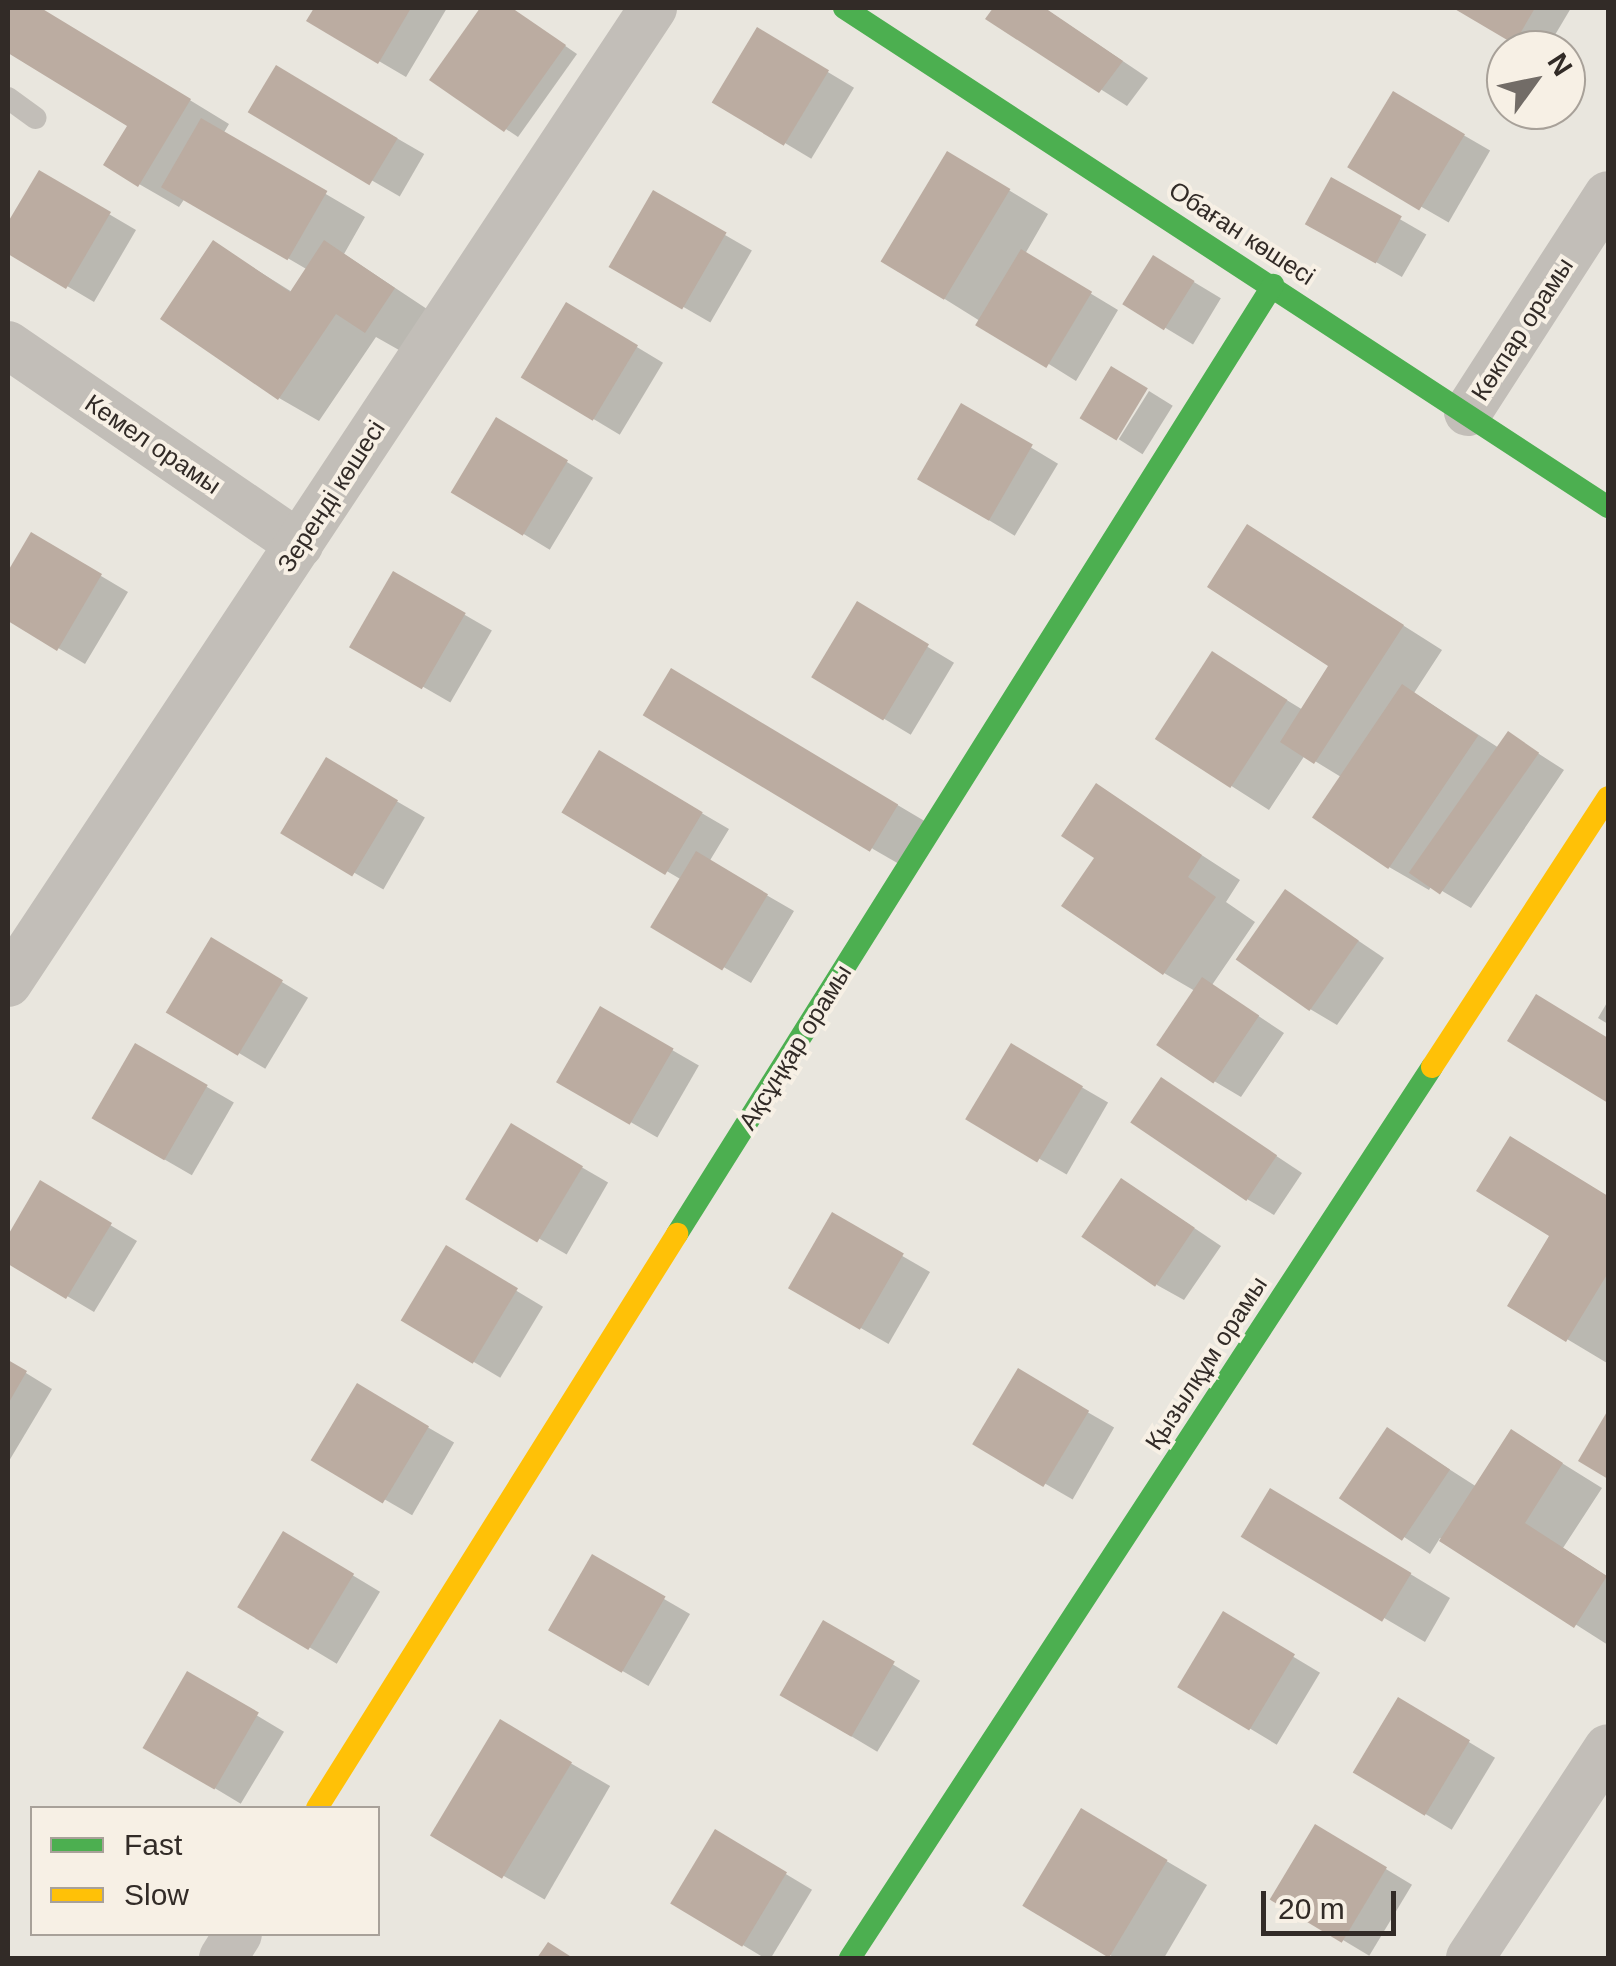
<!DOCTYPE html>
<html>
<head>
<meta charset="utf-8">
<style>
	body { margin:0 }
	#map { position:relative; width:1616px; height:1966px; overflow:hidden; background:#e9e6de; font-family:Helvetica,sans-serif }
	div>[style] { position:absolute }
	[style*='--x'] { left:calc(var(--x)*1px); top:calc(var(--y)*1px); width:calc(var(--w)*1px); rotate:calc(var(--a)*1deg) }
	.shadow>* { inset:0; background:#0003; transform-origin:0 0 }
	.building>* { inset:0; background:#bbaca1; transform-origin:0 0 }
	.lane>* { height:22px; margin:-11px; padding:0 11px; transform-origin:11px; border-radius:11px; background:#c2beb8 }
	.street>* { height:48px; margin:-24px; padding:0 24px; transform-origin:24px; border-radius:24px; background:#c2beb8 }
	.fast>* { height:22px; margin:-11px; padding:0 11px; transform-origin:11px; border-radius:11px; background:#4caf50 }
	.slow>* { height:22px; margin:-11px; padding:0 11px; transform-origin:11px; border-radius:11px; background:#ffc107 }
	span { translate:-50% -50%; white-space:nowrap; text-align:center; line-height:1.15; -webkit-text-stroke:8px #f7f0e5; paint-order:stroke }
	.street-label { font-size:25px; color:#322b27 }
	.frame { position:absolute; inset:0; border:10px solid #322b27; pointer-events:none }
	.legend { position:absolute; left:30px; top:1806px; width:350px; height:130px; box-sizing:border-box; background:#f7f0e5; border:2px solid #a8a199; margin:0; padding:12px 18px; list-style:none; font-size:30px; color:#322b27 }
	.legend li { display:flex; align-items:center; gap:20px; height:50px }
	.legend b { width:50px; border:2px solid #a8a199 }
	.north { position:absolute; left:1486px; top:30px; width:100px; height:100px; box-sizing:border-box; background:#f7f0e5; border:2px solid #a8a199; border-radius:50%; rotate:57deg; font-size:28px; font-weight:700; line-height:40px; text-align:center; color:#322b27 }
	.north::after { content:''; display:block; margin:auto; width:35px; height:45px; background:#726c67; clip-path:polygon(50% 0,100% 100%,50% 72%,0 100%) }
	.scale { position:absolute; left:1261px; top:1891px; width:135px; height:45px; box-sizing:border-box; border:5px solid #322b27; border-top:0; padding-left:12px; font-size:30px; line-height:35px; white-space:nowrap; color:#322b27; -webkit-text-stroke:8px #f7f0e5; paint-order:stroke }
</style>
</head>
<body>
<div id="map">
	<div class="shadow">
		<i style="clip-path:polygon(8px 8px,39px 8px,229px 124px,223px 134px,365px 217px,344px 254px,433px 313px,406px 354px,376px 337px,319px 421px,279px 398px,214px 243px,292px 292px,308px 270px,185px 198px,179px 207px,139px 184px,130px 125px,8px 50px)"></i>
		<i style="clip-path:polygon(317px 8px,447px 8px,406px 77px,309px 20px)"></i>
		<i style="clip-path:polygon(483px 8px,510px 8px,577px 54px,518px 137px,433px 80px)"></i>
		<i style="clip-path:polygon(996px 8px,1044px 8px,1148px 78px,1127px 106px,989px 18px)"></i>
		<i style="clip-path:polygon(1458px 8px,1571px 8px,1546px 50px,1529px 50px)"></i>
		<i style="left:758px;top:30px;width:112px;height:83px;rotate:31deg"></i>
		<i style="left:277px;top:69px;width:170px;height:49px;rotate:30deg"></i>
		<i style="left:1394px;top:95px;width:111px;height:83px;rotate:30deg"></i>
		<i style="clip-path:polygon(39px 173px,136px 230px,94px 302px,8px 251px,8px 227px)"></i>
		<i style="clip-path:polygon(987px 177px,1048px 214px,1025px 254px,1118px 310px,1076px 381px,884px 261px)"></i>
		<i style="left:1332px;top:180px;width:109px;height:49px;rotate:30deg"></i>
		<i style="left:654px;top:194px;width:113px;height:83px;rotate:30deg"></i>
		<i style="left:1154px;top:258px;width:78px;height:54px;rotate:31deg"></i>
		<i style="left:567px;top:305px;width:112px;height:84px;rotate:31deg"></i>
		<i style="left:1149px;top:391px;width:28px;height:57px;rotate:32deg"></i>
		<i style="left:962px;top:406px;width:112px;height:84px;rotate:31deg"></i>
		<i style="left:497px;top:420px;width:112px;height:84px;rotate:31deg"></i>
		<i style="clip-path:polygon(1248px 527px,1442px 650px,1414px 693px,1499px 748px,1508px 734px,1564px 770px,1471px 908px,1432px 885px,1429px 890px,1389px 867px,1341px 777px,1305px 755px,1269px 810px,1158px 739px,1213px 655px,1303px 710px,1332px 665px)"></i>
		<i style="clip-path:polygon(32px 535px,128px 592px,85px 664px,8px 618px,8px 576px)"></i>
		<i style="left:394px;top:574px;width:113px;height:83px;rotate:30deg"></i>
		<i style="left:858px;top:605px;width:112px;height:84px;rotate:31deg"></i>
		<i style="clip-path:polygon(712px 695px,938px 829px,913px 872px,873px 849px)"></i>
		<i style="clip-path:polygon(600px 754px,729px 829px,709px 862px,794px 911px,751px 983px,655px 927px,682px 880px,566px 812px)"></i>
		<i style="left:327px;top:761px;width:113px;height:83px;rotate:30deg"></i>
		<i style="clip-path:polygon(1097px 787px,1240px 880px,1226px 902px,1255px 922px,1212px 985px,1284px 1033px,1241px 1097px,1214px 1081px,1195px 991px,1164px 973px,1097px 857px)"></i>
		<i style="clip-path:polygon(1286px 892px,1384px 958px,1337px 1025px,1310px 1009px)"></i>
		<i style="left:212px;top:940px;width:112px;height:83px;rotate:31deg"></i>
		<i style="clip-path:polygon(1608px 1001px,1608px 1024px,1598px 1018px)"></i>
		<i style="left:601px;top:1009px;width:113px;height:83px;rotate:30deg"></i>
		<i style="left:136px;top:1046px;width:113px;height:84px;rotate:30deg"></i>
		<i style="left:1012px;top:1047px;width:111px;height:83px;rotate:30deg"></i>
		<i style="clip-path:polygon(1162px 1080px,1302px 1173px,1274px 1215px,1247px 1199px)"></i>
		<i style="left:512px;top:1127px;width:111px;height:83px;rotate:30deg"></i>
		<i style="clip-path:polygon(1551px 1162px,1608px 1197px,1607px 1363px,1510px 1305px,1552px 1235px)"></i>
		<i style="clip-path:polygon(41px 1184px,137px 1241px,94px 1312px,8px 1261px,8px 1240px)"></i>
		<i style="clip-path:polygon(1148px 1197px,1221px 1246px,1184px 1300px,1157px 1285px)"></i>
		<i style="left:833px;top:1216px;width:112px;height:83px;rotate:30deg"></i>
		<i style="left:447px;top:1249px;width:112px;height:83px;rotate:31deg"></i>
		<i style="clip-path:polygon(8px 1362px,52px 1389px,9px 1461px,8px 1460px)"></i>
		<i style="left:1018px;top:1372px;width:111px;height:83px;rotate:30deg"></i>
		<i style="left:358px;top:1387px;width:111px;height:84px;rotate:30deg"></i>
		<i style="clip-path:polygon(1388px 1430px,1477px 1487px,1512px 1432px,1602px 1488px,1563px 1548px,1608px 1577px,1608px 1645px,1440px 1538px,1430px 1554px,1343px 1497px)"></i>
		<i style="clip-path:polygon(1311px 1514px,1450px 1598px,1425px 1642px,1245px 1536px)"></i>
		<i style="left:284px;top:1534px;width:112px;height:84px;rotate:31deg"></i>
		<i style="left:593px;top:1558px;width:112px;height:83px;rotate:30deg"></i>
		<i style="left:1224px;top:1615px;width:112px;height:84px;rotate:31deg"></i>
		<i style="left:824px;top:1623px;width:112px;height:83px;rotate:31deg"></i>
		<i style="left:188px;top:1674px;width:112px;height:84px;rotate:31deg"></i>
		<i style="left:1399px;top:1700px;width:112px;height:84px;rotate:31deg"></i>
		<i style="left:501px;top:1723px;width:126px;height:131px;rotate:30deg"></i>
		<i style="clip-path:polygon(1082px 1811px,1207px 1885px,1164px 1958px,1115px 1958px,1026px 1906px)"></i>
		<i style="left:1316px;top:1827px;width:112px;height:83px;rotate:31deg"></i>
		<i style="left:716px;top:1832px;width:112px;height:83px;rotate:31deg"></i>
	</div>
	<div class="building">
		<i style="clip-path:polygon(8px 8px,41px 8px,191px 99px,138px 187px,103px 165px,127px 126px,8px 53px)"></i>
		<i style="clip-path:polygon(314px 8px,411px 8px,378px 64px,306px 21px)"></i>
		<i style="clip-path:polygon(480px 8px,512px 8px,566px 45px,504px 132px,429px 80px)"></i>
		<i style="clip-path:polygon(993px 8px,1045px 8px,1123px 61px,1099px 93px,985px 19px)"></i>
		<i style="clip-path:polygon(1453px 8px,1535px 8px,1514px 44px)"></i>
		<i style="left:757px;top:27px;width:84px;height:88px;rotate:31deg"></i>
		<i style="left:276px;top:65px;width:142px;height:55px;rotate:31deg"></i>
		<i style="left:1393px;top:91px;width:84px;height:89px;rotate:31deg"></i>
		<i style="left:201px;top:118px;width:146px;height:80px;rotate:30deg"></i>
		<i style="left:947px;top:151px;width:74px;height:129px;rotate:31deg"></i>
		<i style="clip-path:polygon(39px 170px,111px 212px,66px 289px,8px 254px,8px 222px)"></i>
		<i style="left:1331px;top:177px;width:81px;height:54px;rotate:29deg"></i>
		<i style="left:653px;top:190px;width:85px;height:89px;rotate:30deg"></i>
		<i style="clip-path:polygon(213px 240px,290px 292px,324px 240px,395px 288px,365px 333px,336px 314px,278px 400px,160px 319px)"></i>
		<i style="left:1021px;top:249px;width:83px;height:89px;rotate:31deg"></i>
		<i style="left:1153px;top:255px;width:49px;height:58px;rotate:32deg"></i>
		<i style="left:566px;top:302px;width:84px;height:88px;rotate:31deg"></i>
		<i style="left:1111px;top:366px;width:43px;height:61px;rotate:31deg"></i>
		<i style="left:961px;top:403px;width:83px;height:88px;rotate:30deg"></i>
		<i style="left:496px;top:417px;width:84px;height:88px;rotate:31deg"></i>
		<i style="clip-path:polygon(1247px 524px,1404px 625px,1314px 764px,1280px 742px,1328px 666px,1207px 587px)"></i>
		<i style="clip-path:polygon(31px 532px,102px 574px,57px 651px,8px 621px,8px 571px)"></i>
		<i style="left:393px;top:571px;width:84px;height:88px;rotate:30deg"></i>
		<i style="left:857px;top:601px;width:84px;height:89px;rotate:31deg"></i>
		<i style="left:1212px;top:651px;width:90px;height:105px;rotate:33deg"></i>
		<i style="left:671px;top:668px;width:265px;height:55px;rotate:31deg"></i>
		<i style="left:1402px;top:684px;width:92px;height:161px;rotate:34deg"></i>
		<i style="left:1508px;top:731px;width:38px;height:173px;rotate:35deg"></i>
		<i style="left:599px;top:750px;width:121px;height:73px;rotate:31deg"></i>
		<i style="left:326px;top:757px;width:84px;height:89px;rotate:31deg"></i>
		<i style="clip-path:polygon(1096px 783px,1202px 855px,1188px 877px,1216px 897px,1163px 975px,1061px 906px,1094px 858px,1061px 836px)"></i>
		<i style="left:696px;top:851px;width:84px;height:89px;rotate:31deg"></i>
		<i style="left:1285px;top:889px;width:90px;height:86px;rotate:35deg"></i>
		<i style="left:211px;top:937px;width:84px;height:88px;rotate:31deg"></i>
		<i style="left:1202px;top:977px;width:69px;height:82px;rotate:34deg"></i>
		<i style="clip-path:polygon(1536px 994px,1608px 1038px,1608px 1103px,1507px 1041px)"></i>
		<i style="left:600px;top:1006px;width:85px;height:88px;rotate:30deg"></i>
		<i style="left:135px;top:1043px;width:84px;height:87px;rotate:30deg"></i>
		<i style="left:1011px;top:1043px;width:84px;height:89px;rotate:31deg"></i>
		<i style="left:1161px;top:1077px;width:140px;height:55px;rotate:34deg"></i>
		<i style="left:511px;top:1123px;width:84px;height:89px;rotate:31deg"></i>
		<i style="clip-path:polygon(1510px 1136px,1608px 1196px,1608px 1273px,1566px 1342px,1507px 1306px,1549px 1236px,1476px 1191px)"></i>
		<i style="left:1121px;top:1178px;width:89px;height:71px;rotate:34deg"></i>
		<i style="clip-path:polygon(40px 1180px,112px 1223px,66px 1299px,8px 1264px,8px 1235px)"></i>
		<i style="left:832px;top:1212px;width:83px;height:88px;rotate:30deg"></i>
		<i style="left:446px;top:1245px;width:84px;height:88px;rotate:31deg"></i>
		<i style="clip-path:polygon(8px 1360px,27px 1371px,8px 1404px)"></i>
		<i style="left:1018px;top:1368px;width:83px;height:89px;rotate:31deg"></i>
		<i style="left:357px;top:1383px;width:84px;height:90px;rotate:31deg"></i>
		<i style="clip-path:polygon(1608px 1410px,1608px 1479px,1578px 1461px)"></i>
		<i style="left:1387px;top:1427px;width:76px;height:86px;rotate:34deg"></i>
		<i style="clip-path:polygon(1511px 1429px,1563px 1463px,1525px 1523px,1607px 1576px,1574px 1628px,1439px 1541px)"></i>
		<i style="left:1270px;top:1488px;width:165px;height:57px;rotate:31deg"></i>
		<i style="left:283px;top:1531px;width:83px;height:89px;rotate:31deg"></i>
		<i style="left:592px;top:1554px;width:85px;height:88px;rotate:30deg"></i>
		<i style="left:1223px;top:1611px;width:84px;height:89px;rotate:31deg"></i>
		<i style="left:823px;top:1620px;width:83px;height:87px;rotate:30deg"></i>
		<i style="left:187px;top:1671px;width:83px;height:89px;rotate:30deg"></i>
		<i style="left:1398px;top:1697px;width:84px;height:88px;rotate:31deg"></i>
		<i style="left:500px;top:1719px;width:84px;height:136px;rotate:31deg"></i>
		<i style="left:1081px;top:1808px;width:101px;height:114px;rotate:31deg"></i>
		<i style="left:1315px;top:1824px;width:84px;height:88px;rotate:31deg"></i>
		<i style="left:715px;top:1829px;width:84px;height:87px;rotate:31deg"></i>
		<i style="clip-path:polygon(548px 1942px,573px 1958px,537px 1958px)"></i>
	</div>
	<div class="lane">
		<i style="--x:8;--y:98;--w:34;--a:36"></i>
	</div>
	<div class="street">
		<i style="--x:8;--y:345;--w:353;--a:34.4"></i>
		<i style="--x:1468;--y:412;--w:258;--a:-57.2"></i>
		<i style="--x:8;--y:983;--w:1169;--a:-56.51"></i>
		<i style="--x:223;--y:1958;--w:28;--a:-58"></i>
		<i style="--x:1470;--y:1958;--w:251;--a:-56.7"></i>
	</div>
	<div class="fast">
		<i style="--x:844;--y:8;--w:913;--a:33.15"></i>
		<i style="--x:677;--y:1234;--w:1121;--a:-57.87"></i>
		<i style="--x:850;--y:1958;--w:1064;--a:-56.85"></i>
	</div>
	<div class="slow">
		<i style="--x:1432;--y:1067;--w:322;--a:-56.9"></i>
		<i style="--x:317;--y:1808;--w:678;--a:-57.9"></i>
	</div>
	<div class="street-label">
		<span style="left:1242px;top:233px;rotate:33deg">Обаған көшесі</span>
		<span style="left:1522px;top:329px;rotate:-57deg">Көкпар орамы</span>
		<span style="left:153px;top:444px;rotate:34deg">Кемел орамы</span>
		<span style="left:331px;top:496px;rotate:-57deg">Зеренді көшесі</span>
		<span style="left:795px;top:1047px;rotate:-58deg">Ақсұңқар орамы</span>
		<span style="left:1206px;top:1363px;rotate:-57deg">Қызылқұм орамы</span>
	</div>
	<div class="frame"></div>
	<ul class="legend">
	<li><b style="height:12px;background:#4caf50"></b>Fast</li>
	<li><b style="height:12px;background:#ffc107"></b>Slow</li>
	</ul>
	<div class="north">N</div>
	<div class="scale">20 m</div>
</div>
</body>
</html>
